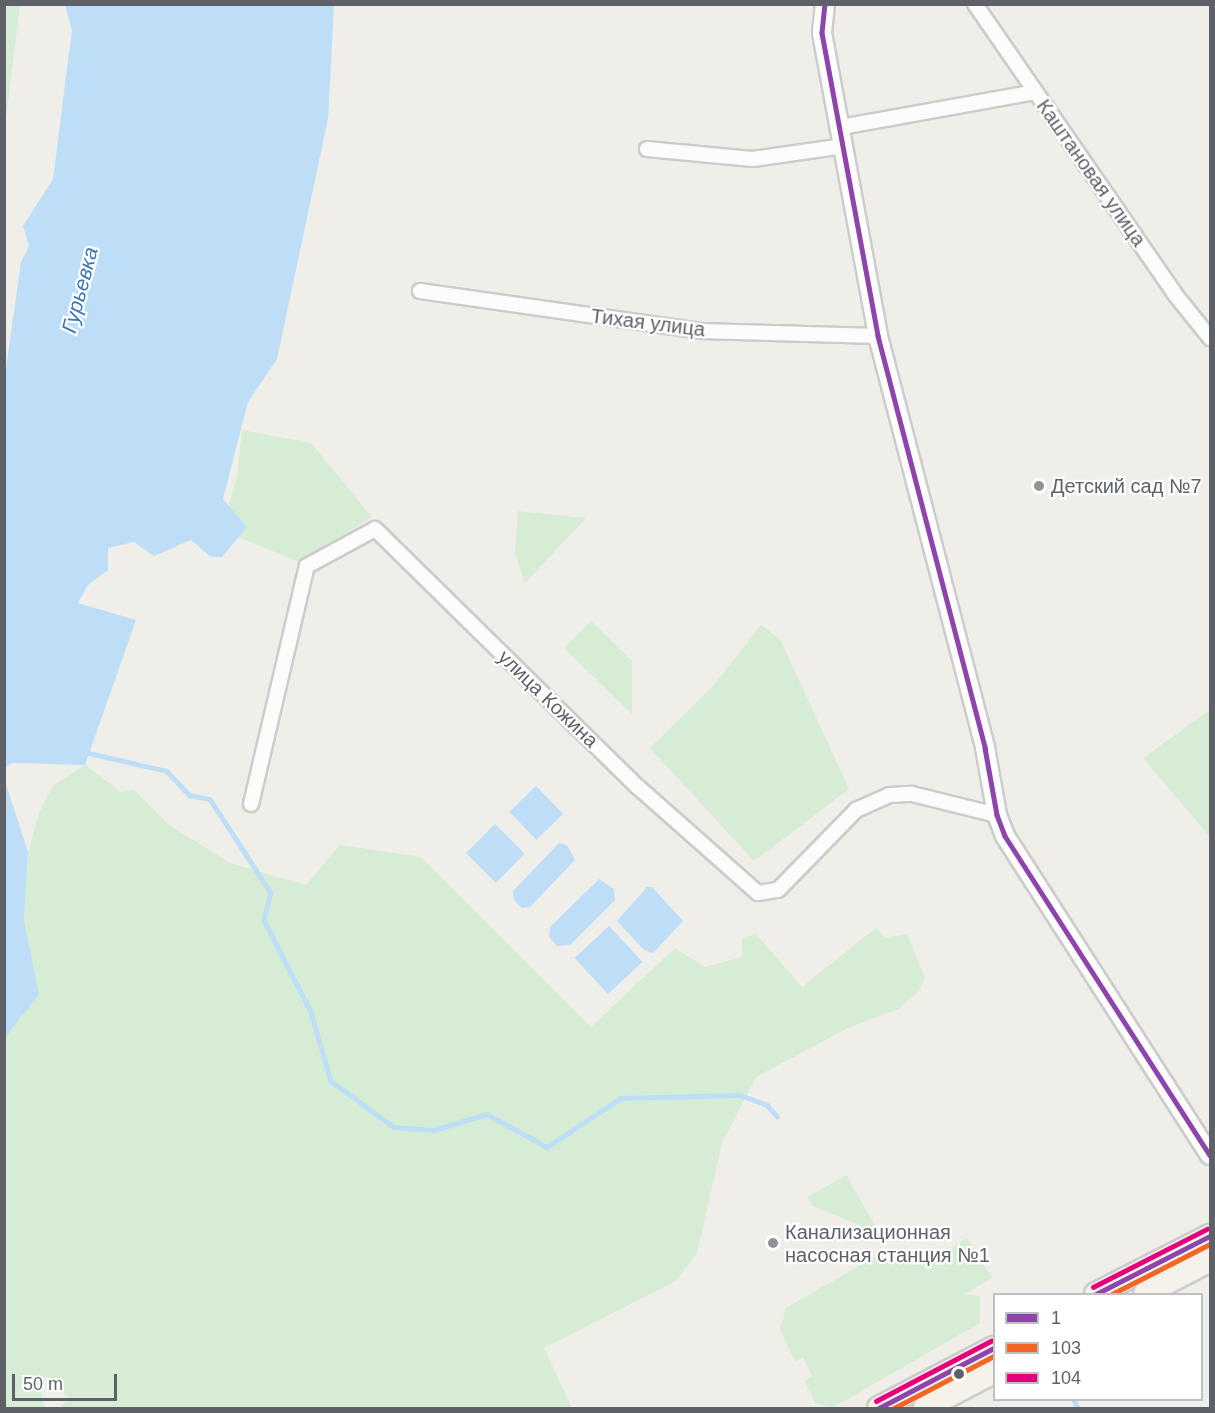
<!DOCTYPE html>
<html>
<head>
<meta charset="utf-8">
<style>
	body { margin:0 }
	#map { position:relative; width:1215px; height:1413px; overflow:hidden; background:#efeee9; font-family:Arial,sans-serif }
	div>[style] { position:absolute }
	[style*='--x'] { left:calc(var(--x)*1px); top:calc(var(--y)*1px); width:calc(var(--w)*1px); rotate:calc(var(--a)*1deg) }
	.green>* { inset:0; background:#d6ecd4 }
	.water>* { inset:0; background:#bedef8; transform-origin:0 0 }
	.stream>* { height:4.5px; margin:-2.25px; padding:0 2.25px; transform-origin:2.25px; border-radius:2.25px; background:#bedef8 }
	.roads { filter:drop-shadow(2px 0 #cccccb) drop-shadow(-2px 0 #cccccb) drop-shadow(0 2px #cccccb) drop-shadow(0 -2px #cccccb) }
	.minor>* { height:14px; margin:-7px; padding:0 7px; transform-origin:7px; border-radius:7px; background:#fdfcfc }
	.tertiary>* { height:18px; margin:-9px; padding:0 9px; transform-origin:9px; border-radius:9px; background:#fdfcfc }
	.primary>* { height:22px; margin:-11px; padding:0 11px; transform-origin:11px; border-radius:11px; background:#f4f2e9 }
	.bus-1>* { height:4.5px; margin:-2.25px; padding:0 2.25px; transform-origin:2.25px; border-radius:2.25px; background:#8e44ad }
	.bus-2>* { height:4.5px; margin:-2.25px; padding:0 2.25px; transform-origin:2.25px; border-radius:2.25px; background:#f26522 }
	.bus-3>* { height:4.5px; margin:-2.25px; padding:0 2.25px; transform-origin:2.25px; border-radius:2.25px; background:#e5007d }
	.dots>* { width:16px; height:16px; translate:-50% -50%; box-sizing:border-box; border:3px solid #fff; border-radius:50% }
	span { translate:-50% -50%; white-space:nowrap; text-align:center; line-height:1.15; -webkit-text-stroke:4.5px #fff; paint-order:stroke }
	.street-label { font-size:20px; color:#5e6268 }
	.poi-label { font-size:20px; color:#5e6268 }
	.left { translate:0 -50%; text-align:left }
	.water-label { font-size:21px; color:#3b76ba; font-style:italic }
	.frame { position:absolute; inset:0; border:6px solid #5e6268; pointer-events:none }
	.legend { position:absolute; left:993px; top:1293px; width:210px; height:108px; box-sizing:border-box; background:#fff; border:2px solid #bfc0c3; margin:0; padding:8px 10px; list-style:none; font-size:18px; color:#5e6268 }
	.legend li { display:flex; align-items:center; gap:12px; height:30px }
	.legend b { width:30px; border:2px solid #bfc0c3 }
	.scale { position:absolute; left:12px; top:1374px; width:105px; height:27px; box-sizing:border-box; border:3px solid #5e6268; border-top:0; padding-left:8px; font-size:18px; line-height:21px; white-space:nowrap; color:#5e6268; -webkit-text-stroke:4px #fff; paint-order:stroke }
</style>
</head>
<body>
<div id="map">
	<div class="green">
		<i style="clip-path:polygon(5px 4px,20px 5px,5px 126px,4px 5px)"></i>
		<i style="clip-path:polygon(242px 430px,311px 443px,372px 517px,299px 562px,222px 530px,237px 476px)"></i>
		<i style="clip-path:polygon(518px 511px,586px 518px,525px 583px,515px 553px)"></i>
		<i style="clip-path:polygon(591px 621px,632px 661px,632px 714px,564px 648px)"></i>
		<i style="clip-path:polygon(761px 625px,780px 639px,849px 789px,754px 861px,650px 748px,714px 685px)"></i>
		<i style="clip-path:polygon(1210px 710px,1210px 837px,1143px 758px)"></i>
		<i style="clip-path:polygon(85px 765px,121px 792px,134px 790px,168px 824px,230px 863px,306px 885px,340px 845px,421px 857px,591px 1027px,675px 948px,705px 967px,742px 957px,742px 939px,756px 934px,802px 987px,876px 928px,886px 938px,907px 934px,925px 978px,918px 992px,898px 1009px,848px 1028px,756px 1077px,722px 1143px,697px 1253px,676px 1281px,544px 1348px,572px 1408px,60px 1408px,69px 1398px,46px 1376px,39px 1382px,45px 1408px,5px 1408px,4px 1038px,39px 994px,24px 920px,28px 852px,39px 813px,53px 785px)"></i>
		<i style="clip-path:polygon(846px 1175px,879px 1233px,813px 1206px,808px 1197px)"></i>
		<i style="clip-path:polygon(967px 1238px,992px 1278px,965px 1294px,980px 1296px,980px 1323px,832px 1408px,815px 1403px,805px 1381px,812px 1376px,803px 1357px,795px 1362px,780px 1329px,786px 1308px,890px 1248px,936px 1257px)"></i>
	</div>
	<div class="water">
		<i style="clip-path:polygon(65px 5px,334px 5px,328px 119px,277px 359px,248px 402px,223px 499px,247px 527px,222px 557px,211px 557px,191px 540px,154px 556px,134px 542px,108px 548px,108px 570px,88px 585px,78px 603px,136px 620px,85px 765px,13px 763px,5px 767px,5px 375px,21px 262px,29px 246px,23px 226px,53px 179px,72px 30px)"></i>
		<i style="clip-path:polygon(5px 781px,28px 852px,24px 920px,39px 994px,5px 1038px)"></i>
		<i style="left:536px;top:786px;width:39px;height:37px;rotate:46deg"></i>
		<i style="left:495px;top:824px;width:42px;height:41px;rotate:45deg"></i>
		<i style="clip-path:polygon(559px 843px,567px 845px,575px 860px,530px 907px,522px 908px,514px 900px,513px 891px)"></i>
		<i style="clip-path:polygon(599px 879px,614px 889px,615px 900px,570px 945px,557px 946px,549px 937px,550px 927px)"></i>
		<i style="clip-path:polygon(647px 887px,652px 887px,683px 921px,653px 953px,644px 950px,617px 921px)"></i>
		<i style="left:609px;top:926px;width:49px;height:47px;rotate:47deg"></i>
	</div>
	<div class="stream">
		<i style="--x:89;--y:753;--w:80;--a:13"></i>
		<i style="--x:167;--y:771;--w:33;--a:47"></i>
		<i style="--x:189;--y:795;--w:21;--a:11"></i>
		<i style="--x:210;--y:799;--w:112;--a:57"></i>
		<i style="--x:271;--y:893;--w:28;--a:105"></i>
		<i style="--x:264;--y:920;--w:103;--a:62.9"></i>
		<i style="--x:311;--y:1012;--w:72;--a:73.8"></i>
		<i style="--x:331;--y:1081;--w:78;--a:36.1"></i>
		<i style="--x:394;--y:1127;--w:40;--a:4.3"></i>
		<i style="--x:434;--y:1130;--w:55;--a:-16.8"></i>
		<i style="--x:487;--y:1114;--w:68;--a:28.8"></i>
		<i style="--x:547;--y:1147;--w:89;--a:-33.5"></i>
		<i style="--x:621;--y:1098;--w:119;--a:-1.4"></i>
		<i style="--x:740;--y:1095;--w:29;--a:20"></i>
		<i style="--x:767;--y:1105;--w:15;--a:48"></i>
		<i style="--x:1074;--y:1400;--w:9;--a:63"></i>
	</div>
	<div class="roads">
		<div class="minor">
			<i style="--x:975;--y:4;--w:351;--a:55.4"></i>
			<i style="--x:1174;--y:293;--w:58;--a:51.3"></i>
			<i style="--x:841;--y:127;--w:197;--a:-10.2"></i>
			<i style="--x:647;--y:149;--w:106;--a:5.4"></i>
			<i style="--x:753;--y:159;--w:92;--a:-8.1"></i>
			<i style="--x:420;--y:291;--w:284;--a:8.1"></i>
			<i style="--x:701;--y:331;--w:177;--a:1.6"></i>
			<i style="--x:251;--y:804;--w:244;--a:-76.8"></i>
			<i style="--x:307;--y:566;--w:77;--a:-28.6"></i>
			<i style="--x:375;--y:529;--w:368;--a:44.5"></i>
			<i style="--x:638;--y:787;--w:160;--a:41.5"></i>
			<i style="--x:758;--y:893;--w:20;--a:-9"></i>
			<i style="--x:778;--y:890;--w:112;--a:-45.7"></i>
			<i style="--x:856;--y:810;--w:37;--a:-24"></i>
			<i style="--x:890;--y:795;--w:22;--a:-3"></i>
			<i style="--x:912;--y:794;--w:88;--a:13.9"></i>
		</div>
		<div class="tertiary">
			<i style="--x:825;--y:4;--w:29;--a:96"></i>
			<i style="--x:822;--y:33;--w:308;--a:79.5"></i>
			<i style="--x:878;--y:336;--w:426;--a:75.4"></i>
			<i style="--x:985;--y:748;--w:68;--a:79.8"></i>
			<i style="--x:997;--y:815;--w:22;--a:69"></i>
			<i style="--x:1005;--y:836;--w:379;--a:57.3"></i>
		</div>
		<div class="primary">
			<i style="--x:1096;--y:1294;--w:128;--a:-27"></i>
			<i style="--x:1145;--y:1294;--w:73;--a:-27.6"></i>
			<i style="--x:879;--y:1408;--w:130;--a:-27.6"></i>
			<i style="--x:925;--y:1408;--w:78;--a:-27.6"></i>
		</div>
	</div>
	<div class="bus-1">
		<i style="--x:825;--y:4;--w:29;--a:96"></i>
		<i style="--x:822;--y:33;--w:308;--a:79.5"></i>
		<i style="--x:878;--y:336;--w:426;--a:75.4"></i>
		<i style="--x:985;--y:748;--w:68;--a:79.8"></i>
		<i style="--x:997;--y:815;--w:22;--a:69"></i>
		<i style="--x:1005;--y:836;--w:379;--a:57.3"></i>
		<i style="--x:1096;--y:1294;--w:128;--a:-27"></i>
		<i style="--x:879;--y:1408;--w:130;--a:-27.6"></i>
	</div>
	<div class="bus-2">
		<i style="--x:1112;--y:1294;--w:110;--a:-27"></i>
		<i style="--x:894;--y:1408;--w:113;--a:-27.5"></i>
	</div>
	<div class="bus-3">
		<i style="--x:1093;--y:1287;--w:128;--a:-27"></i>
		<i style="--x:876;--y:1401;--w:130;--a:-27.6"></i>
	</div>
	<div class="dots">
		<i style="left:1039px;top:486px;background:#919395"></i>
		<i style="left:773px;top:1243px;background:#919395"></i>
		<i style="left:959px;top:1374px;background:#5e6268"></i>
	</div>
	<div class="street-label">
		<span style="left:1091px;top:173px;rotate:55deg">Каштановая улица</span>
		<span style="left:648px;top:323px;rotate:7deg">Тихая улица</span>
		<span style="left:548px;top:699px;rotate:44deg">улица Кожина</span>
	</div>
	<div class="poi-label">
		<span class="left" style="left:1051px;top:486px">Детский сад №7</span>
		<span class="left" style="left:785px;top:1244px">Канализационная<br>насосная станция №1</span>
	</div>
	<div class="water-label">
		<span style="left:80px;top:290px;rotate:-75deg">Гурьевка</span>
	</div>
	<div class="frame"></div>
	<ul class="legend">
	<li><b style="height:8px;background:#8e44ad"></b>1</li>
	<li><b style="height:8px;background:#f26522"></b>103</li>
	<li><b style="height:8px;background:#e5007d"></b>104</li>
	</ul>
	<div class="scale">50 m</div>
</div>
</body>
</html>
